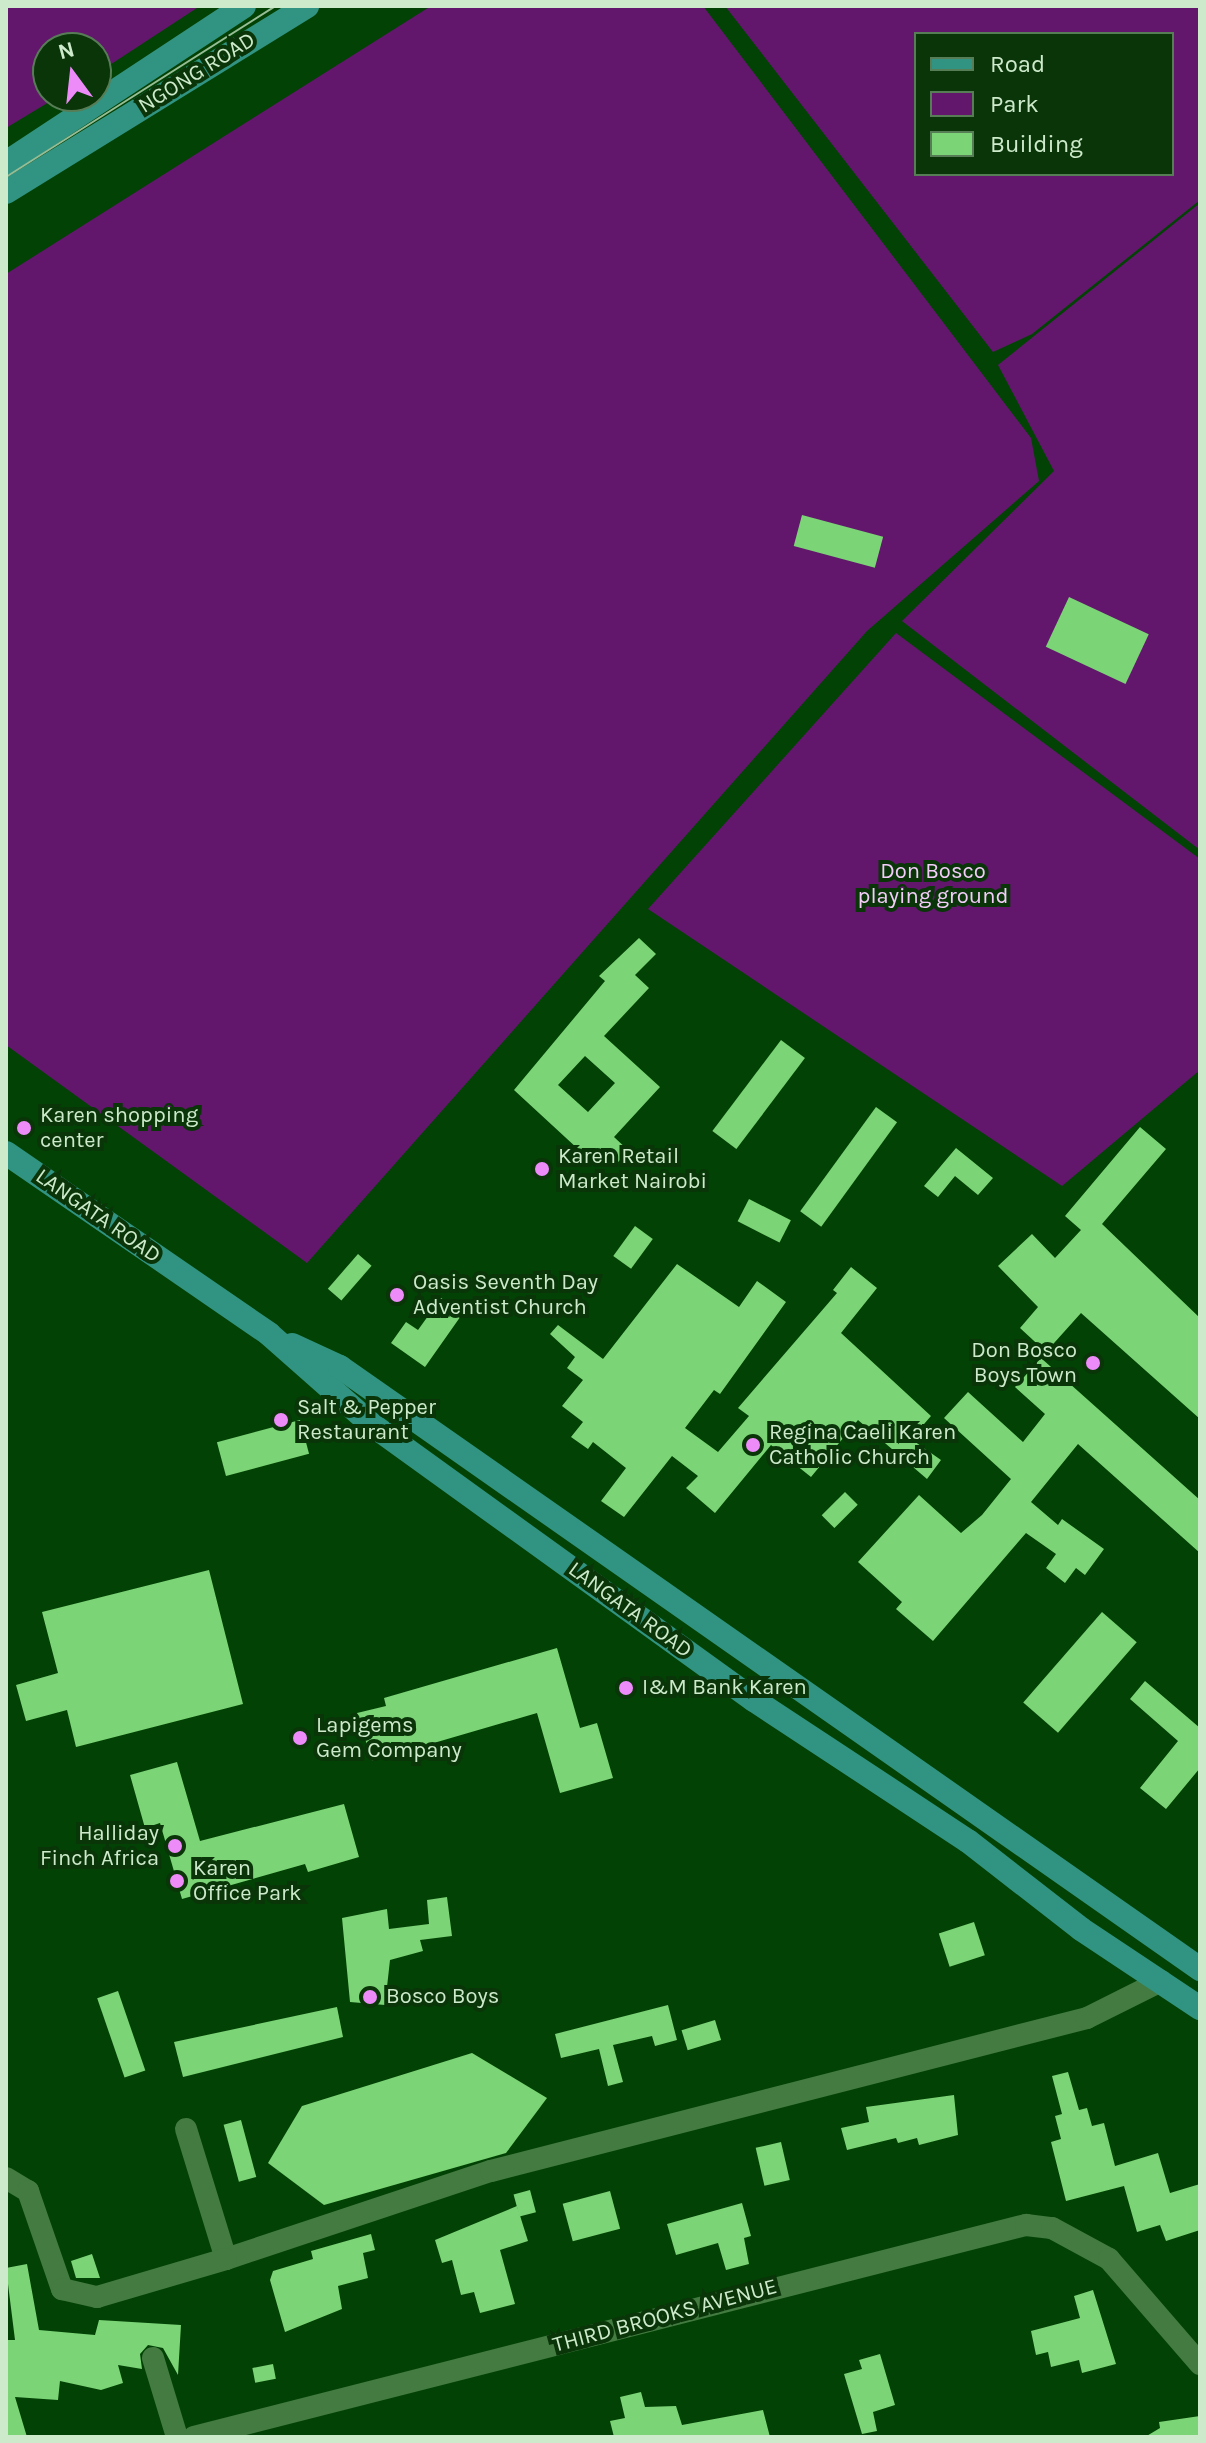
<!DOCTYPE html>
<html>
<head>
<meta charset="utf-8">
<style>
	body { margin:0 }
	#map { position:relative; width:1206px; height:2443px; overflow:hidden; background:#034205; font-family:Karla,sans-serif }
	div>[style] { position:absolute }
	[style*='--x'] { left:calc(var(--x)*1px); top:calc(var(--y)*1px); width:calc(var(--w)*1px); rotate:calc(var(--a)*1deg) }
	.green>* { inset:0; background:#62176c }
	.building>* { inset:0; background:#7bd476; transform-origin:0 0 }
	.minor>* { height:22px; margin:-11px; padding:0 11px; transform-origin:11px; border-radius:11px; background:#437b41 }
	.major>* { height:24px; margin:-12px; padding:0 12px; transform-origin:12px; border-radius:12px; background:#319482 }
	.tram>* { height:2px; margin:-1px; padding:0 1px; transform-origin:1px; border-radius:1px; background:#97bd96 }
	.dots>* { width:22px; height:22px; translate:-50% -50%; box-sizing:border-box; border:4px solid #093509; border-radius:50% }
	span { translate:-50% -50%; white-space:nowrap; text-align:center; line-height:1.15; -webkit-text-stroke:8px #093509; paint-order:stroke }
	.street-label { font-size:22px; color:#cdeaca }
	.park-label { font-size:22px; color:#f5cdfa }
	.poi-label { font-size:22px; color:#cdeaca }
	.left { translate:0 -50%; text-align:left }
	.right { translate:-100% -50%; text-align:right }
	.frame { position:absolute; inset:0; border:8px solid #cdeaca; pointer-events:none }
	.legend { position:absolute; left:914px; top:32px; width:260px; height:144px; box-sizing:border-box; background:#093509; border:2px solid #577d56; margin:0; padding:10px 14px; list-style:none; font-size:24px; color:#cdeaca }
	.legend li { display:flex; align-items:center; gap:16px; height:40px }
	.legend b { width:40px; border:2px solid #577d56 }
	.north { position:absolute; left:32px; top:32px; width:80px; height:80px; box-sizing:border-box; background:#093509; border:2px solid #577d56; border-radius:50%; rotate:345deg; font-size:22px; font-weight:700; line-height:32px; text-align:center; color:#cdeaca }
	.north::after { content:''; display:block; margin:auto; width:28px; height:36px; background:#ed8cf9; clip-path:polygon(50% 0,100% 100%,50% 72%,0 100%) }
</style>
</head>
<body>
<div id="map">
	<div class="green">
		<i style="clip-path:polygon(6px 6px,200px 6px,96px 74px,96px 48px,48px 48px,48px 96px,59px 96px,6px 128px)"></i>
		<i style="clip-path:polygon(431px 6px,703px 6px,1031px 438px,1039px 481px,867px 631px,307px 1263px,6px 1045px,6px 274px)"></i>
		<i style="clip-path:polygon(evenodd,725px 6px,1200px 6px,1200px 200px,1032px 334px,993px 352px,725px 6px,1172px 34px,1172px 174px,916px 174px,916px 34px,1172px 34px)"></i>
		<i style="clip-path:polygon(1200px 203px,1200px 850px,902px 621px,1054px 471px,998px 365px)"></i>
		<i style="clip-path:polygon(896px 633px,1200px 859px,1200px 1070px,1062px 1186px,648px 909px)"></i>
	</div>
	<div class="building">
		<i style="left:802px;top:515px;width:84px;height:32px;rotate:15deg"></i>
		<i style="left:1069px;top:597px;width:88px;height:55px;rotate:25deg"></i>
		<i style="clip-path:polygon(evenodd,639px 938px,656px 954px,635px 975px,649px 988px,604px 1036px,660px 1087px,614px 1137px,629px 1151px,618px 1162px,603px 1149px,591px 1161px,514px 1090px,605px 981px,599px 976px,639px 938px,585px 1056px,615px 1083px,588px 1112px,558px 1085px,585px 1056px)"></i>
		<i style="left:781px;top:1040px;width:30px;height:114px;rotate:37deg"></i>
		<i style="left:876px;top:1107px;width:26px;height:129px;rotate:36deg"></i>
		<i style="clip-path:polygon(1140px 1127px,1166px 1149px,1102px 1224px,1200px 1318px,1200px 1419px,1081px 1313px,1046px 1352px,1020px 1328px,1038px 1307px,998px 1266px,1032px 1234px,1055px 1258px,1081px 1230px,1065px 1216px)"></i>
		<i style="clip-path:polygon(956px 1148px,993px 1178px,978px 1195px,955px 1176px,938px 1197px,924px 1186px)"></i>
		<i style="left:749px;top:1199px;width:47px;height:25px;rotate:27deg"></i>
		<i style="left:635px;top:1226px;width:22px;height:37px;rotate:36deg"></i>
		<i style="left:358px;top:1254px;width:18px;height:46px;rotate:41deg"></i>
		<i style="clip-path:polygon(677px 1264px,739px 1307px,757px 1281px,786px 1302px,720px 1394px,714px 1390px,685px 1428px,718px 1452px,749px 1416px,738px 1408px,837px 1293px,833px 1290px,851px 1267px,877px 1288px,841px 1333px,931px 1416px,911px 1439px,941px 1460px,927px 1479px,858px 1420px,811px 1477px,771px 1445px,715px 1513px,686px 1488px,698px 1476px,672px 1456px,624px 1517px,601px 1501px,626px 1468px,593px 1442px,588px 1449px,571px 1437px,583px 1422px,562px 1406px,583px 1380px,567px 1368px,575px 1357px,550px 1334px,558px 1325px,603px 1359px)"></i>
		<i style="clip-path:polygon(441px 1298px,463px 1313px,425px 1367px,391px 1343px,406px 1322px,418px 1330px)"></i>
		<i style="clip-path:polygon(1041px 1358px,1200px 1500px,1200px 1553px,1078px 1444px,1031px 1502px,1058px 1525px,1062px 1519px,1104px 1549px,1085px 1575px,1076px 1568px,1065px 1583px,1046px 1568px,1056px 1554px,1026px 1533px,933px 1641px,896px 1609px,902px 1602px,858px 1562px,919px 1495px,961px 1533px,982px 1515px,1011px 1479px,944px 1418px,968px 1392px,1023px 1442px,1045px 1414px,1015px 1387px)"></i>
		<i style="left:300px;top:1420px;width:35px;height:86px;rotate:75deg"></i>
		<i style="left:845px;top:1492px;width:18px;height:33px;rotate:45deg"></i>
		<i style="clip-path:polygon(209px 1570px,243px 1704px,76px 1747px,67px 1710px,26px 1721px,16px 1685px,58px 1673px,42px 1612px)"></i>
		<i style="left:1102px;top:1612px;width:46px;height:120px;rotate:41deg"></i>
		<i style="clip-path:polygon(557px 1648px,580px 1728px,597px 1723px,613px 1778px,560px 1793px,537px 1713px,372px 1761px,357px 1713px,386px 1706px,384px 1698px)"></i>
		<i style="clip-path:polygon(1145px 1681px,1200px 1728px,1200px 1768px,1166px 1809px,1140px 1788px,1178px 1741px,1130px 1699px)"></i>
		<i style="clip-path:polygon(177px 1762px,200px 1841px,344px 1804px,359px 1857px,308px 1872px,305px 1864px,182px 1899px,160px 1823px,145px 1828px,130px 1775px)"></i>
		<i style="clip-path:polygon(447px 1897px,452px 1936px,420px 1940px,423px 1951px,390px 1960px,385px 2005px,350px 2002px,342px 1918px,387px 1909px,389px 1929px,429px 1924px,427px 1900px)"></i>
		<i style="left:974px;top:1922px;width:35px;height:37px;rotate:72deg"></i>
		<i style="left:118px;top:1991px;width:84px;height:22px;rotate:71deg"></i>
		<i style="clip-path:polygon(668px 2005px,677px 2040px,655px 2046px,652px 2036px,613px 2045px,623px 2082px,608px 2086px,599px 2049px,561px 2058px,555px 2034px)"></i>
		<i style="clip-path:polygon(337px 2007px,343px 2037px,183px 2077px,174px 2042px)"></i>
		<i style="left:715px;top:2020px;width:21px;height:35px;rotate:73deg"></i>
		<i style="clip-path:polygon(472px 2053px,547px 2098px,506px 2153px,324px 2205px,268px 2163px,302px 2106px)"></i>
		<i style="clip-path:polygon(1068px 2072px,1079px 2110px,1087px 2108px,1092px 2126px,1104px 2123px,1115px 2166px,1158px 2153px,1170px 2193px,1200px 2184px,1200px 2230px,1166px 2241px,1160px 2225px,1137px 2232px,1124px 2186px,1066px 2201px,1051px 2142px,1061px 2139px,1055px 2116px,1062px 2114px,1052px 2076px)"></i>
		<i style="clip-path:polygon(954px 2095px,958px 2135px,919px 2145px,917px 2138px,898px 2143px,896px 2138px,847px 2150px,841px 2128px,869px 2122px,866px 2107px)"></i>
		<i style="left:241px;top:2120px;width:59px;height:18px;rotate:75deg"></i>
		<i style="left:781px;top:2142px;width:39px;height:26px;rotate:77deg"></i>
		<i style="left:530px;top:2190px;width:23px;height:17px;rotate:75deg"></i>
		<i style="left:610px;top:2191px;width:39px;height:49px;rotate:75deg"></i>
		<i style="clip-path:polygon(742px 2203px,751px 2236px,744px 2238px,749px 2264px,726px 2270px,718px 2243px,676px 2255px,667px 2224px)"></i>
		<i style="clip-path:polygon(517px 2206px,528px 2241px,500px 2250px,515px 2304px,480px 2313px,474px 2292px,461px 2295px,452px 2260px,442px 2263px,435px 2240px)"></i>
		<i style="clip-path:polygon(371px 2234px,375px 2250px,363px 2253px,368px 2278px,338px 2286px,342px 2309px,285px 2332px,270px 2280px,273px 2271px,313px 2259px,311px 2251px)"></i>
		<i style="clip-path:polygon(92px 2254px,100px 2278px,76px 2278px,71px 2261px)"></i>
		<i style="clip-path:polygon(27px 2264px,39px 2330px,95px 2335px,99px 2320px,181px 2325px,178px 2375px,163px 2348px,148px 2345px,140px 2354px,142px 2369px,118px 2365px,123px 2383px,101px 2390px,60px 2381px,58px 2400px,15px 2397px,27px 2437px,6px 2437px,6px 2340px,15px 2340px,6px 2268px)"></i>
		<i style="clip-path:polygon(1093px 2290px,1116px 2364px,1082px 2373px,1079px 2360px,1051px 2367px,1048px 2352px,1036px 2355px,1031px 2331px,1080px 2318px,1074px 2296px)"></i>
		<i style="clip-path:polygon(880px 2354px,895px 2405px,873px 2412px,877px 2431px,862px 2434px,844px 2374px,862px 2369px,859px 2360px)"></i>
		<i style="left:273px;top:2364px;width:15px;height:21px;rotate:79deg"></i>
		<i style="clip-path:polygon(641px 2392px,645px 2407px,676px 2406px,682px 2425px,763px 2410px,770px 2437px,614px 2437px,610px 2421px,625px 2418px,620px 2397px)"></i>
		<i style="clip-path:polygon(1200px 2416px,1200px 2437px,1145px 2437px,1160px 2428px,1159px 2422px)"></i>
	</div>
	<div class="minor">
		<i style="--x:186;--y:2129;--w:136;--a:72.9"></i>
		<i style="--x:226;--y:2259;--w:279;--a:-18.4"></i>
		<i style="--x:491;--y:2171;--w:615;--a:-14.4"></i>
		<i style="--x:1087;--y:2018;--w:83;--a:-26.6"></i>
		<i style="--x:6;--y:2178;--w:26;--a:31"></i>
		<i style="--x:28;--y:2191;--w:104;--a:70.9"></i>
		<i style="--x:62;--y:2289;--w:36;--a:13"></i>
		<i style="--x:97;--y:2297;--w:134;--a:-16.4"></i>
		<i style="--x:153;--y:2358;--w:83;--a:73.1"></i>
		<i style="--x:194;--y:2437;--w:859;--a:-14.3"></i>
		<i style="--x:1026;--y:2225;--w:26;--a:7"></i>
		<i style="--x:1052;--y:2228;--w:65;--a:28.5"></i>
		<i style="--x:1109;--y:2259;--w:139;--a:49.1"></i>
	</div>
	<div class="major">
		<i style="--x:6;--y:163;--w:285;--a:-33.4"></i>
		<i style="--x:6;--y:192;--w:354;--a:-31.7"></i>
		<i style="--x:6;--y:1153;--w:319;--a:34.5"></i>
		<i style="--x:269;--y:1334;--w:136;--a:41.4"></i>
		<i style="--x:371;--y:1424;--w:472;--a:35.8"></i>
		<i style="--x:754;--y:1700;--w:256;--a:33.4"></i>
		<i style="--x:968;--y:1841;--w:143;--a:37.9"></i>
		<i style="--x:1081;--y:1929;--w:143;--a:33.6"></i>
		<i style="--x:292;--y:1345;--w:53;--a:24.6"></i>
		<i style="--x:340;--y:1367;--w:1050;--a:34.99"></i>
	</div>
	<div class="tram">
		<i style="--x:6;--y:177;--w:319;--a:-32.4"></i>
	</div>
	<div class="dots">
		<i style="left:24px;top:1128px;background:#ed8cf9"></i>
		<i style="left:542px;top:1169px;background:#ed8cf9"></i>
		<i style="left:397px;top:1295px;background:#ed8cf9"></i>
		<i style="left:1093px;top:1363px;background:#ed8cf9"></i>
		<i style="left:281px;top:1420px;background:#ed8cf9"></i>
		<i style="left:753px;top:1445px;background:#ed8cf9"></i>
		<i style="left:626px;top:1688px;background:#ed8cf9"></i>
		<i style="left:300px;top:1738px;background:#ed8cf9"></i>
		<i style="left:175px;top:1846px;background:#ed8cf9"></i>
		<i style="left:177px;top:1881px;background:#ed8cf9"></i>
		<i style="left:370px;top:1997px;background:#ed8cf9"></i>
	</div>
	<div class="street-label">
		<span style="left:197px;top:73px;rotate:-32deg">NGONG ROAD</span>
		<span style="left:98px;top:1216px;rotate:35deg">LANGATA ROAD</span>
		<span style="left:630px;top:1610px;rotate:36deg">LANGATA ROAD</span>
		<span style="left:665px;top:2316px;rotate:-15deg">THIRD BROOKS AVENUE</span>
	</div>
	<div class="park-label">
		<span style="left:933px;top:884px">Don Bosco<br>playing ground</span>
	</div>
	<div class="poi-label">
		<span class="left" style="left:40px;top:1128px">Karen shopping<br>center</span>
		<span class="left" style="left:558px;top:1169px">Karen Retail<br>Market Nairobi</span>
		<span class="left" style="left:413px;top:1295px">Oasis Seventh Day<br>Adventist Church</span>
		<span class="right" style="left:1077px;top:1363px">Don Bosco<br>Boys Town</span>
		<span class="left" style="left:297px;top:1420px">Salt &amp; Pepper<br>Restaurant</span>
		<span class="left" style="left:769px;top:1445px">Regina Caeli Karen<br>Catholic Church</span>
		<span class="left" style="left:642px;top:1688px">I&amp;M Bank Karen</span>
		<span class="left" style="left:316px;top:1738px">Lapigems<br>Gem Company</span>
		<span class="right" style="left:159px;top:1846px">Halliday<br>Finch Africa</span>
		<span class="left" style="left:193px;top:1881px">Karen<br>Office Park</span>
		<span class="left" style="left:386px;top:1997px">Bosco Boys</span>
	</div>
	<div class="frame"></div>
	<ul class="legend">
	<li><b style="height:10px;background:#319482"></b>Road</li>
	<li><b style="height:22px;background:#62176c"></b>Park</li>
	<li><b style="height:22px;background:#7bd476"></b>Building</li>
	</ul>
	<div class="north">N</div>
</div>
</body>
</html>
